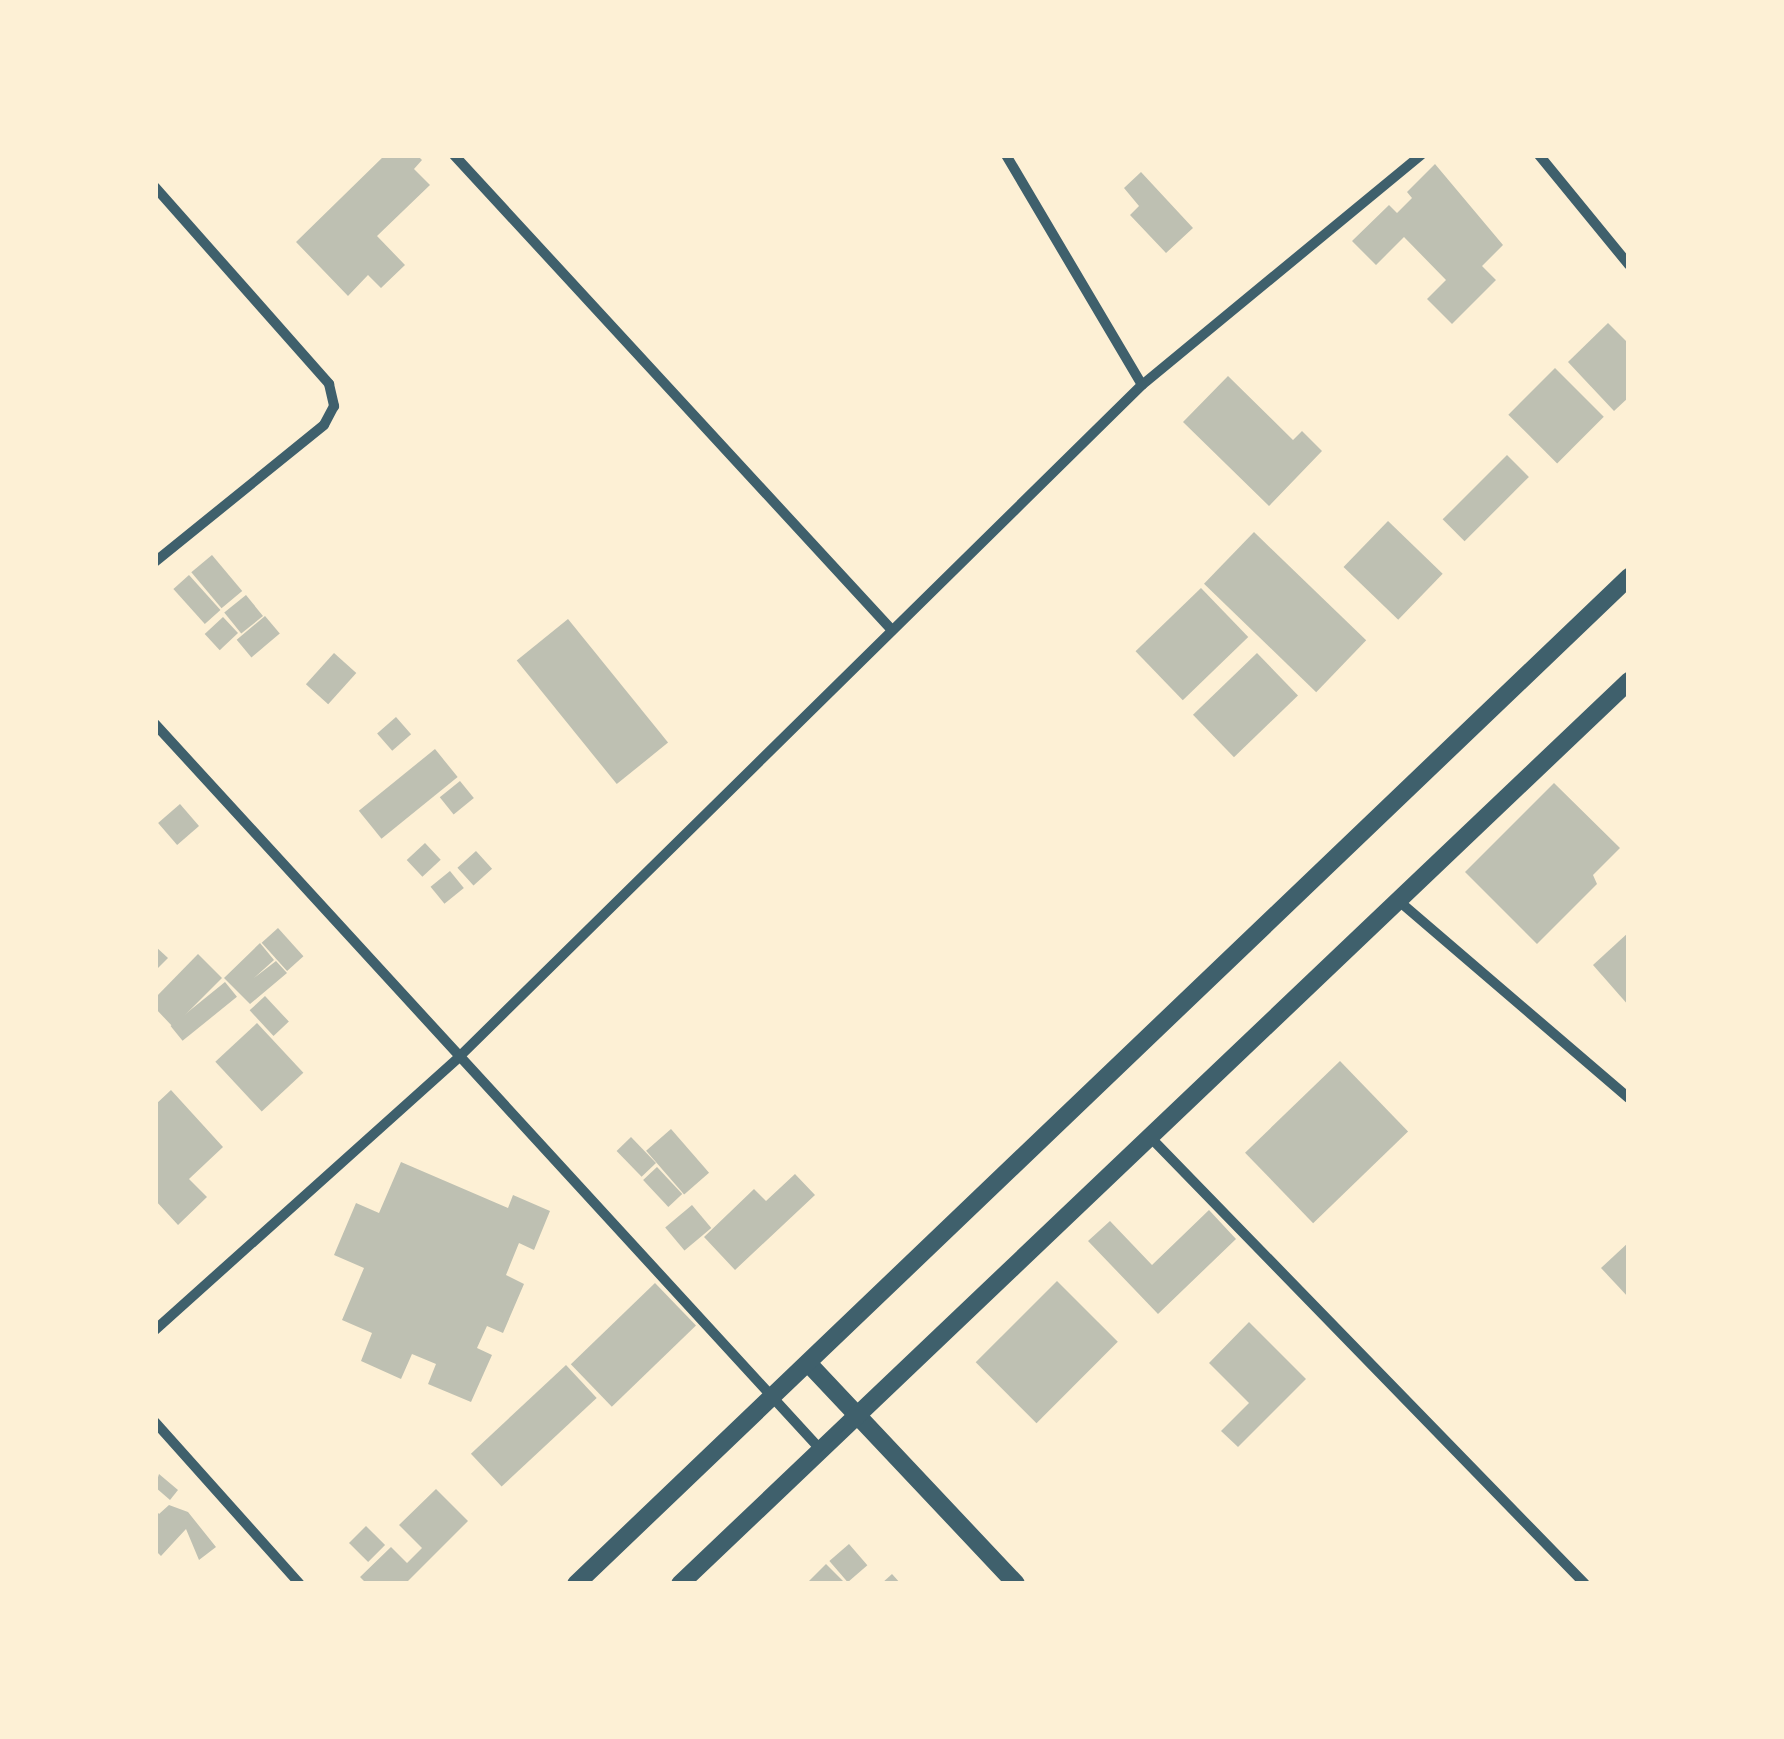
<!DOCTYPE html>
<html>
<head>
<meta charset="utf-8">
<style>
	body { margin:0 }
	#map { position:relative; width:1784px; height:1739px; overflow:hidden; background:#fdf0d5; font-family:Cabin,sans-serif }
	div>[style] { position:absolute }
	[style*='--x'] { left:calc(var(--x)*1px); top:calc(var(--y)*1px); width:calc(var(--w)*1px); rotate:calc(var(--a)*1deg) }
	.building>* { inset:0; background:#bec0b2; transform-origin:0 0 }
	.minor>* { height:10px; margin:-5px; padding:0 5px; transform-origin:5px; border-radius:5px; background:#3f606c }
	.tertiary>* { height:18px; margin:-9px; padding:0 9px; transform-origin:9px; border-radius:9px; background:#3f606c }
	span { translate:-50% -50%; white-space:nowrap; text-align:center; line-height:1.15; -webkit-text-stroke:8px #fdf0d5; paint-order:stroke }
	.frame { position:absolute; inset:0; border:158px solid #fdf0d5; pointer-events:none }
</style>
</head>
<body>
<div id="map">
	<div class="building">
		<i style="clip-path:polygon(385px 155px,417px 155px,422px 160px,414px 169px,430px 185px,377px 236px,405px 265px,381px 288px,368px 275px,348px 296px,296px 242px)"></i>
		<i style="clip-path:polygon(1435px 164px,1503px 245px,1482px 266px,1496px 280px,1452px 324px,1427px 299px,1446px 280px,1404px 237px,1376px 265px,1352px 241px,1389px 205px,1397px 213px,1412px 198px,1407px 192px)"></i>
		<i style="clip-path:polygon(1141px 172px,1193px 228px,1166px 253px,1130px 215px,1139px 206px,1124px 188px)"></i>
		<i style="clip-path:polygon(1608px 323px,1629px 344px,1629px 397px,1614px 411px,1568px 362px)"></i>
		<i style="left:1555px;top:368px;width:69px;height:66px;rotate:45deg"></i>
		<i style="clip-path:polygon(1228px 376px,1293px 440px,1302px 431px,1322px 451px,1269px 506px,1183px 422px)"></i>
		<i style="left:1507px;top:455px;width:31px;height:91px;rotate:45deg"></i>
		<i style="left:1388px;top:521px;width:76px;height:64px;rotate:44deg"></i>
		<i style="left:1254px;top:532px;width:156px;height:72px;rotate:44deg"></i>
		<i style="left:212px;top:555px;width:47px;height:27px;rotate:50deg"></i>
		<i style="left:189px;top:575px;width:47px;height:21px;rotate:48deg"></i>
		<i style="left:1201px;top:588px;width:68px;height:91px;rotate:46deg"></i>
		<i style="left:246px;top:595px;width:27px;height:28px;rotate:51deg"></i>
		<i style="left:265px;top:616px;width:23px;height:37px;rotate:50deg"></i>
		<i style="left:223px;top:617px;width:22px;height:25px;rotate:47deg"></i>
		<i style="left:568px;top:619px;width:159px;height:66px;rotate:51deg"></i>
		<i style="left:334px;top:653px;width:30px;height:42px;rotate:42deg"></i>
		<i style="left:1257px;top:653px;width:59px;height:89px;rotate:46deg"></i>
		<i style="left:396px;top:717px;width:23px;height:25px;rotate:49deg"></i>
		<i style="left:435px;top:749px;width:36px;height:98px;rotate:51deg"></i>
		<i style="left:460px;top:781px;width:22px;height:26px;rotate:51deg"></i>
		<i style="clip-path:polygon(1554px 783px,1620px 848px,1593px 875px,1597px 884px,1537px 944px,1465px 872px)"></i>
		<i style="left:180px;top:804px;width:29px;height:29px;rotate:49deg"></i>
		<i style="left:425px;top:843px;width:23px;height:25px;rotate:47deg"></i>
		<i style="left:476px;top:851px;width:24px;height:25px;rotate:48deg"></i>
		<i style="left:450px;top:871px;width:22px;height:25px;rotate:51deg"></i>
		<i style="left:278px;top:928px;width:38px;height:22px;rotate:48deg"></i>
		<i style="clip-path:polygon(1629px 932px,1629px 1006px,1593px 965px)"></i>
		<i style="clip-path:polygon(260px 943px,274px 960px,254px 978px,276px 961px,287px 973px,250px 1004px,224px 978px)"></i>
		<i style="clip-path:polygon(155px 946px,168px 958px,155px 971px)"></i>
		<i style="clip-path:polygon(198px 954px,222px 978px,173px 1027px,155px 1008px,155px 998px)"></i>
		<i style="left:225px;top:982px;width:19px;height:70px;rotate:51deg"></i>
		<i style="left:265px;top:996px;width:35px;height:21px;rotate:47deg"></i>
		<i style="left:257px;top:1023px;width:68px;height:57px;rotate:47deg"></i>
		<i style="left:1340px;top:1061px;width:98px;height:132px;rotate:46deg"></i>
		<i style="clip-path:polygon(171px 1090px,223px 1147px,189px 1179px,207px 1197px,178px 1225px,155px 1200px,155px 1105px)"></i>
		<i style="left:671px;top:1129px;width:58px;height:33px;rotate:49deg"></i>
		<i style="left:631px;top:1137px;width:36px;height:20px;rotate:46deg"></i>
		<i style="clip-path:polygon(401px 1162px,508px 1208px,513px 1195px,550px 1211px,534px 1250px,519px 1243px,506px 1275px,524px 1284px,503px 1333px,487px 1326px,477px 1348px,492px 1355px,471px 1402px,428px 1384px,436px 1364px,412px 1354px,401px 1379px,361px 1361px,372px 1333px,342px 1320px,364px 1268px,334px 1255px,356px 1203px,379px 1213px)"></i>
		<i style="left:657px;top:1167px;width:37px;height:19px;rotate:47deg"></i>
		<i style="clip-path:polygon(795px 1174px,815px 1195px,735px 1270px,704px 1237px,754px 1189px,766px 1201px)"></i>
		<i style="left:692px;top:1205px;width:30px;height:35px;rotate:50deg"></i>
		<i style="clip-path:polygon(1209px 1210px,1236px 1239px,1158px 1314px,1088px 1241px,1110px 1221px,1152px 1265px)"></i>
		<i style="clip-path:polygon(1629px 1242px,1629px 1298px,1601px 1268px)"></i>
		<i style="left:1057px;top:1281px;width:86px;height:115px;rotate:45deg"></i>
		<i style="left:655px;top:1283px;width:59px;height:117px;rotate:46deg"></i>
		<i style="clip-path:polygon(1249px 1322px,1306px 1379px,1238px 1447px,1221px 1431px,1249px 1403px,1209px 1363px)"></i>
		<i style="left:566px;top:1365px;width:45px;height:130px;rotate:47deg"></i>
		<i style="clip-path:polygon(159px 1474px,178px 1490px,170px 1500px,155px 1487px)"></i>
		<i style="clip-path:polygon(436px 1489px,468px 1521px,405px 1584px,367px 1584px,360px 1577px,391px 1547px,407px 1563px,422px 1548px,399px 1525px)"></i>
		<i style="clip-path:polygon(169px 1505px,188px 1512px,216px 1547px,199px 1560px,186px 1529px,161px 1556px,155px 1550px,155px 1509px,159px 1514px)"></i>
		<i style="left:366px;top:1526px;width:27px;height:24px;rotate:45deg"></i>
		<i style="left:849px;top:1544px;width:28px;height:26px;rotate:49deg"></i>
		<i style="clip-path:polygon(826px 1564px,846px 1584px,806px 1584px)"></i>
		<i style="clip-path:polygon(892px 1574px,901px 1584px,881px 1584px)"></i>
	</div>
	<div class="minor">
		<i style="--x:454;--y:155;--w:645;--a:47.33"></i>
		<i style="--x:1006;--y:155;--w:267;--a:59.4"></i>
		<i style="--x:1539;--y:155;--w:142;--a:50.7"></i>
		<i style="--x:155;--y:187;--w:263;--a:48.5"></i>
		<i style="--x:329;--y:384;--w:23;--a:77"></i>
		<i style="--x:334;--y:406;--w:21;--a:118"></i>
		<i style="--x:324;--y:425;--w:218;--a:141"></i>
		<i style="--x:155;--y:724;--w:985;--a:47.47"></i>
		<i style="--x:1400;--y:902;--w:301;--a:40.6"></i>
		<i style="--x:1151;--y:1138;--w:622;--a:45.78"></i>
		<i style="--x:155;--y:1330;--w:407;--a:-41.9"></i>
		<i style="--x:458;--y:1058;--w:960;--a:-44.54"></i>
		<i style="--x:1142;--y:385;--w:362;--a:-39.5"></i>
		<i style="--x:155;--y:1422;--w:217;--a:48.2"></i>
	</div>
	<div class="tertiary">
		<i style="--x:808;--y:1363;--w:303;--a:46.7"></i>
		<i style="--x:576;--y:1584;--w:1457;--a:-43.72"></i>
		<i style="--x:680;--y:1584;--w:1310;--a:-43.58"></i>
	</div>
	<div class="frame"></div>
</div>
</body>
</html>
